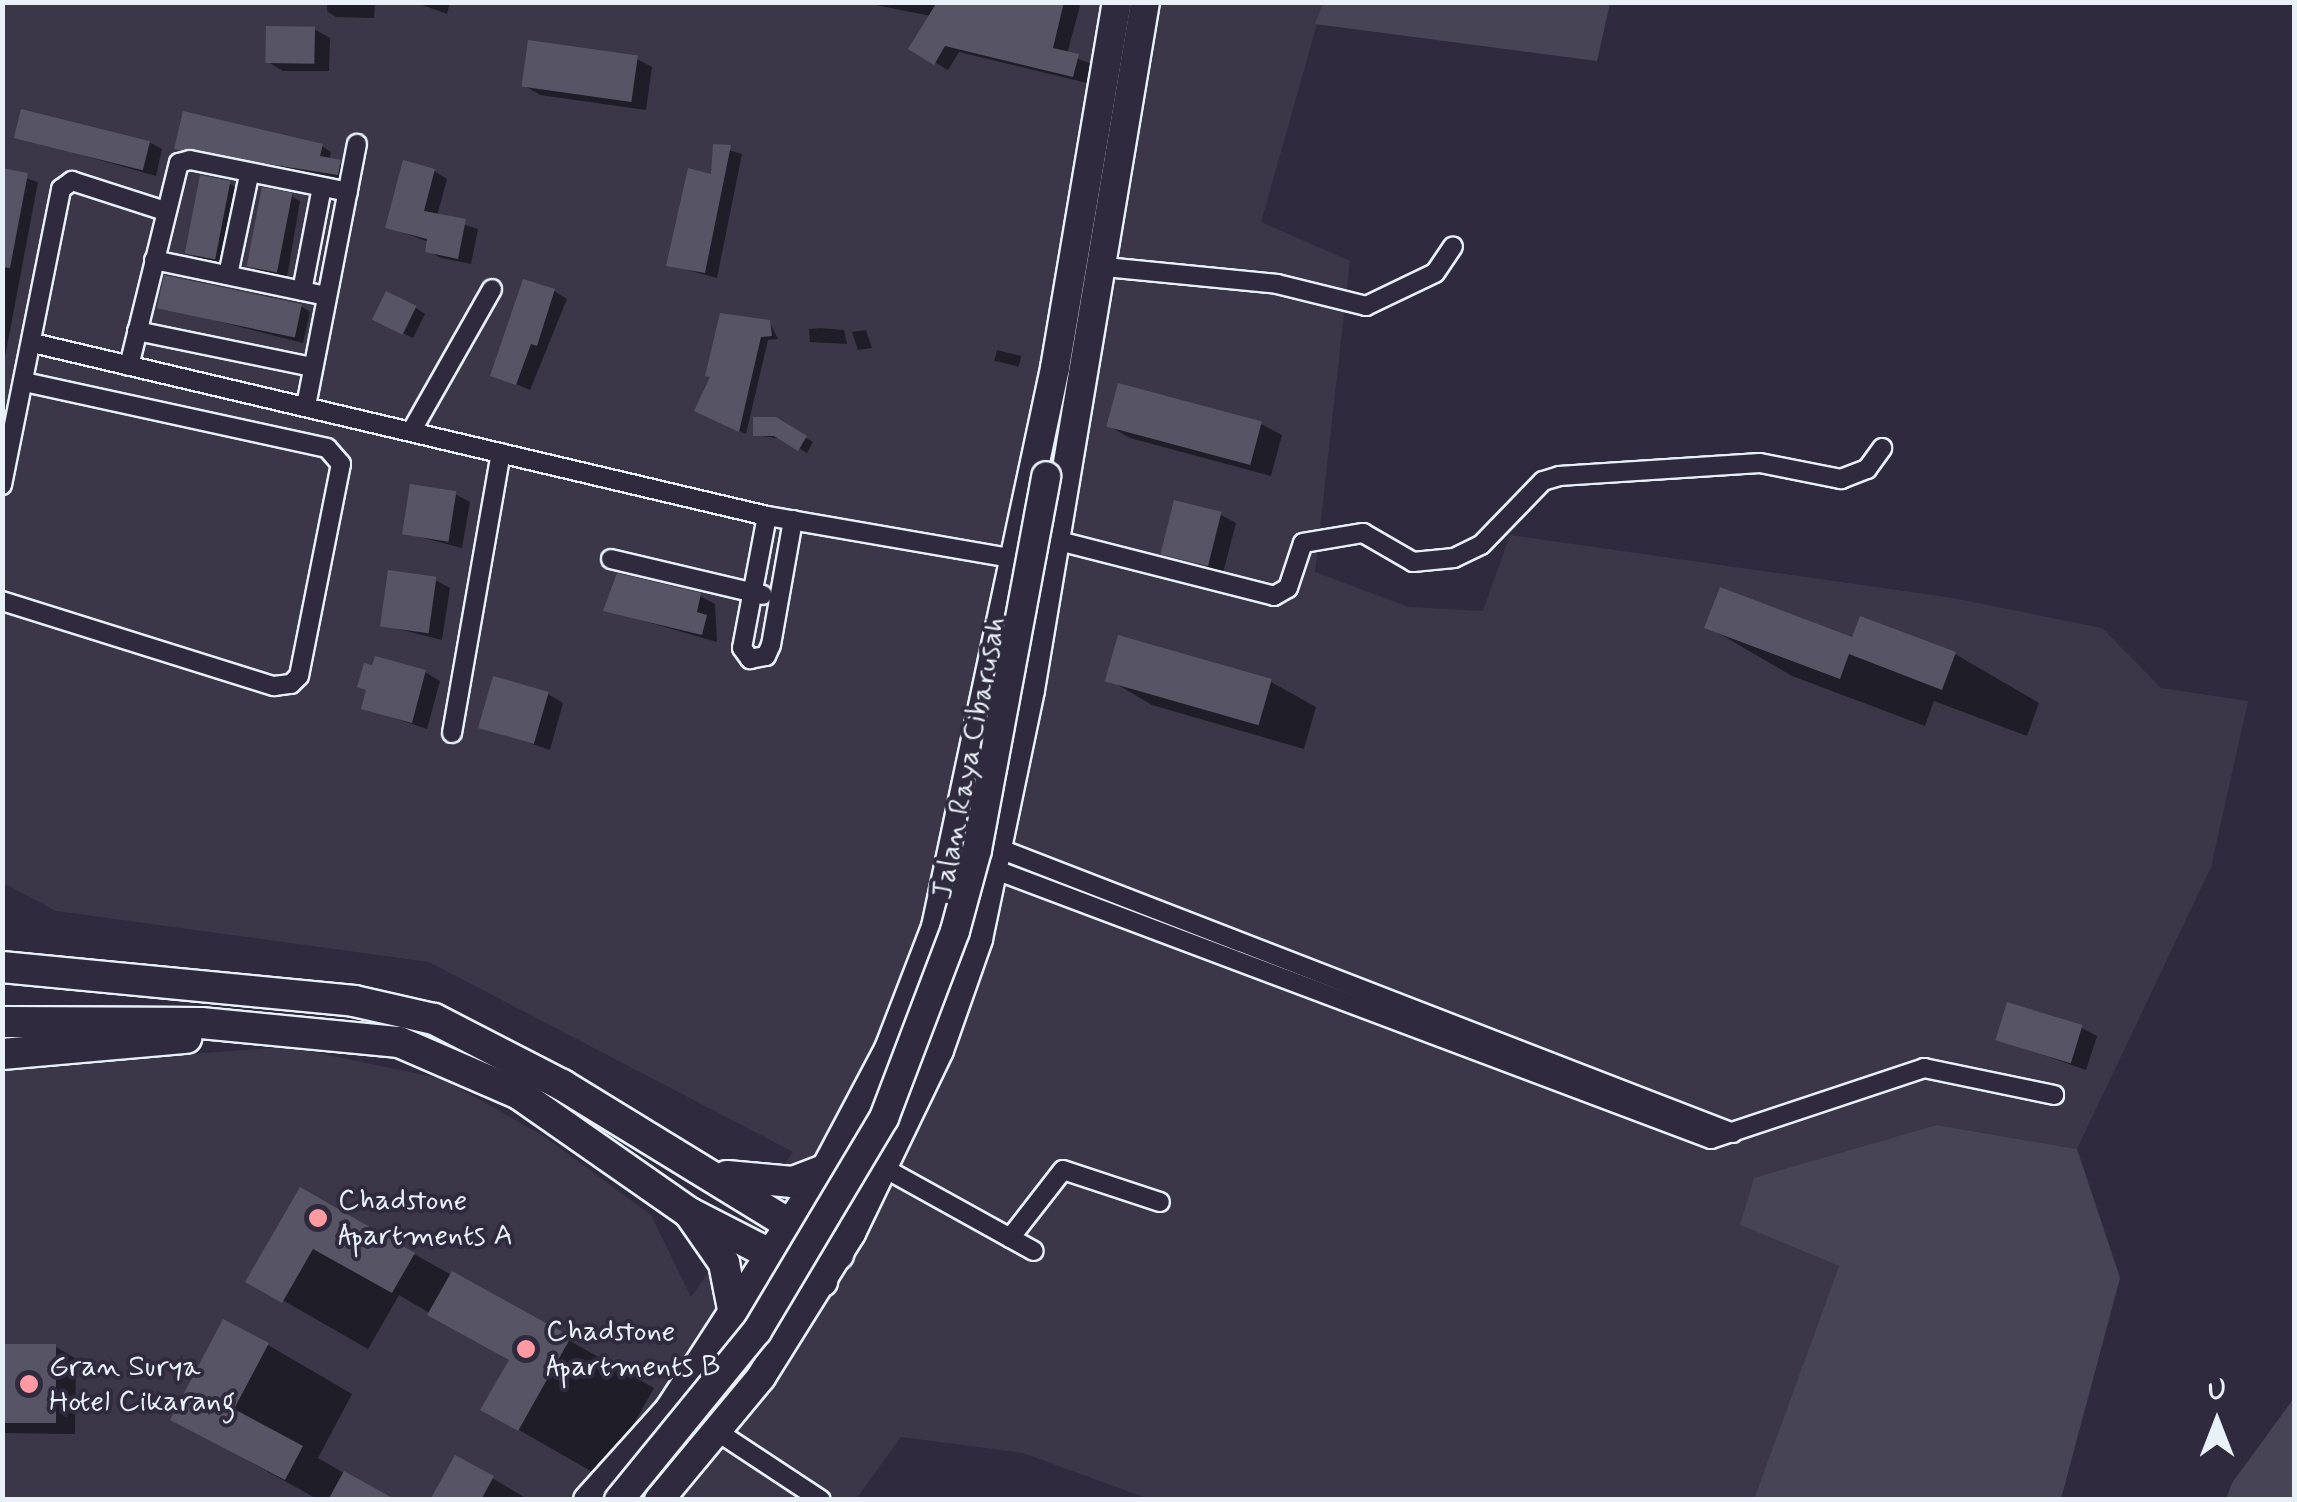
<!DOCTYPE html>
<html>
<head>
<meta charset="utf-8">
<style>
	body { margin:0 }
	#map { position:relative; width:2297px; height:1502px; overflow:hidden; background:#2f2a3d; font-family:Mynerve,sans-serif }
	div>[style] { position:absolute }
	[style*='--x'] { left:calc(var(--x)*1px); top:calc(var(--y)*1px); width:calc(var(--w)*1px); rotate:calc(var(--a)*1deg) }
	.built>* { inset:0; background:#3b3749 }
	.green>* { inset:0; background:#464455 }
	.shadow>* { inset:0; background:#0007; transform-origin:0 0 }
	.building>* { inset:0; background:#575565; transform-origin:0 0 }
	.roads { filter:drop-shadow(2px 0 #e8f1f8) drop-shadow(-2px 0 #e8f1f8) drop-shadow(0 2px #e8f1f8) drop-shadow(0 -2px #e8f1f8) }
	.street>* { height:18px; margin:-9px; padding:0 9px; transform-origin:9px; border-radius:9px; background:#2f2a3d }
	.primary>* { height:28px; margin:-14px; padding:0 14px; transform-origin:14px; border-radius:14px; background:#2f2a3d }
	.highway>* { height:30px; margin:-15px; padding:0 15px; transform-origin:15px; border-radius:15px; background:#2f2a3d }
	.bridges { filter:drop-shadow(2px 0 #e8f1f8) drop-shadow(-2px 0 #e8f1f8) drop-shadow(0 2px #e8f1f8) drop-shadow(0 -2px #e8f1f8) }
	.primary-bridge>* { height:28px; margin:-14px; padding:0 14px; transform-origin:14px; border-radius:14px; background:#2f2a3d }
	.dots>* { width:28px; height:28px; translate:-50% -50%; box-sizing:border-box; border:5px solid #2f2a3d; border-radius:50% }
	span { translate:-50% -50%; white-space:nowrap; text-align:center; line-height:1.15; -webkit-text-stroke:8px #2f2a3d; paint-order:stroke }
	.street-label { font-size:30px; color:#e8f1f8 }
	.poi-label { font-size:30px; color:#e8f1f8 }
	.left { translate:0 -50%; text-align:left }
	.frame { position:absolute; inset:0; border:5px solid #e8f1f8; pointer-events:none }
	.north { position:absolute; left:2167px; top:1372px; width:100px; height:100px; -webkit-text-stroke:8px #2f2a3d; paint-order:stroke; rotate:0deg; font-size:28px; font-weight:700; line-height:40px; text-align:center; color:#e8f1f8 }
	.north::after { content:''; display:block; margin:auto; width:35px; height:45px; background:#e8f1f8; clip-path:polygon(50% 0,100% 100%,50% 72%,0 100%) }
</style>
</head>
<body>
<div id="map">
	<div class="built">
		<i style="clip-path:polygon(2px 3px,1323px 3px,1261px 222px,1350px 261px,1315px 572px,1409px 607px,1483px 611px,1510px 535px,1953px 598px,2102px 628px,2161px 688px,2248px 701px,2211px 867px,2077px 1149px,1937px 1125px,1740px 1225px,1839px 1266px,1754px 1499px,1149px 1499px,1023px 1453px,901px 1437px,856px 1499px,3px 1499px,3px 1067px,290px 1047px,443px 1079px,545px 1137px,651px 1215px,691px 1297px,793px 1152px,429px 962px,56px 911px,3px 883px)"></i>
	</div>
	<div class="green">
		<i style="clip-path:polygon(1323px 3px,1323px 2px,1610px 3px,1597px 61px,1315px 24px)"></i>
		<i style="clip-path:polygon(1937px 1125px,2077px 1149px,2120px 1278px,2061px 1499px,1754px 1499px,1839px 1266px,1740px 1225px,1754px 1178px)"></i>
		<i style="clip-path:polygon(2294px 1398px,2294px 1499px,2226px 1499px,2232px 1483px)"></i>
	</div>
	<div class="shadow">
		<i style="clip-path:polygon(327px 2px,375px 2px,374px 18px,336px 17px,327px 11px)"></i>
		<i style="clip-path:polygon(414px 2px,450px 2px,447px 14px)"></i>
		<i style="clip-path:polygon(860px 2px,1081px 2px,1067px 54px,1091px 64px,1087px 83px,959px 52px,948px 70px,911px 48px,931px 16px)"></i>
		<i style="clip-path:polygon(314px 29px,330px 38px,329px 71px,283px 71px,268px 62px)"></i>
		<i style="clip-path:polygon(637px 59px,652px 67px,646px 110px,540px 95px,525px 86px)"></i>
		<i style="clip-path:polygon(15px 136px,149px 142px,162px 149px,156px 176px)"></i>
		<i style="clip-path:polygon(322px 146px,331px 152px,329px 160px,350px 168px,347px 179px,177px 147px)"></i>
		<i style="clip-path:polygon(715px 146px,742px 154px,717px 278px,669px 265px,713px 177px)"></i>
		<i style="clip-path:polygon(2px 171px,38px 182px,4px 362px,2px 362px)"></i>
		<i style="clip-path:polygon(434px 171px,447px 179px,437px 216px,478px 229px,471px 264px,441px 258px,428px 251px,429px 242px,387px 227px)"></i>
		<i style="clip-path:polygon(229px 183px,238px 189px,225px 264px,198px 258px,188px 253px)"></i>
		<i style="clip-path:polygon(291px 196px,300px 201px,287px 277px,260px 271px,250px 266px)"></i>
		<i style="clip-path:polygon(554px 291px,567px 299px,530px 390px,493px 374px)"></i>
		<i style="clip-path:polygon(159px 306px,301px 306px,310px 312px,303px 343px)"></i>
		<i style="clip-path:polygon(416px 308px,425px 314px,413px 338px,384px 324px)"></i>
		<i style="clip-path:polygon(770px 323px,778px 339px,768px 340px,746px 434px,704px 414px)"></i>
		<i style="clip-path:polygon(821px 328px,844px 330px,847px 344px,810px 342px,809px 329px)"></i>
		<i style="clip-path:polygon(866px 330px,872px 348px,858px 350px,852px 332px)"></i>
		<i style="left:997px;top:350px;width:25px;height:11px;rotate:14deg"></i>
		<i style="clip-path:polygon(1120px 386px,1261px 424px,1282px 435px,1271px 476px,1130px 438px,1109px 426px)"></i>
		<i style="clip-path:polygon(775px 420px,813px 442px,807px 453px,784px 439px,755px 435px)"></i>
		<i style="clip-path:polygon(455px 494px,470px 502px,462px 548px,404px 533px)"></i>
		<i style="clip-path:polygon(1221px 515px,1236px 523px,1223px 573px,1164px 553px)"></i>
		<i style="clip-path:polygon(435px 580px,450px 588px,442px 640px,382px 625px)"></i>
		<i style="clip-path:polygon(700px 596px,715px 604px,717px 642px,606px 610px)"></i>
		<i style="clip-path:polygon(1708px 627px,1955px 654px,2039px 703px,2027px 736px,1934px 701px,1925px 726px,1792px 676px)"></i>
		<i style="clip-path:polygon(425px 672px,440px 681px,427px 729px,364px 708px)"></i>
		<i style="clip-path:polygon(1108px 679px,1271px 682px,1316px 707px,1304px 749px,1152px 705px)"></i>
		<i style="clip-path:polygon(548px 694px,563px 703px,550px 750px,482px 727px)"></i>
		<i style="clip-path:polygon(2082px 1028px,2097px 1036px,2086px 1070px,1998px 1039px)"></i>
		<i style="clip-path:polygon(301px 1191px,654px 1388px,603px 1478px,484px 1410px,511px 1361px,399px 1295px,368px 1349px,249px 1281px)"></i>
		<i style="clip-path:polygon(268px 1345px,352px 1394px,318px 1458px,390px 1500px,319px 1500px,173px 1419px)"></i>
		<i style="clip-path:polygon(2px 1346px,56px 1347px,76px 1359px,75px 1434px,2px 1433px)"></i>
		<i style="clip-path:polygon(492px 1478px,529px 1500px,433px 1500px)"></i>
	</div>
	<div class="building">
		<i style="clip-path:polygon(937px 2px,1064px 2px,1053px 48px,1079px 54px,1073px 77px,945px 46px,934px 65px,908px 49px)"></i>
		<i style="left:266px;top:26px;width:49px;height:37px;rotate:1deg"></i>
		<i style="left:528px;top:40px;width:111px;height:47px;rotate:8deg"></i>
		<i style="left:21px;top:109px;width:133px;height:30px;rotate:14deg"></i>
		<i style="clip-path:polygon(183px 111px,323px 144px,320px 156px,341px 160px,338px 175px,174px 149px)"></i>
		<i style="clip-path:polygon(713px 144px,731px 145px,705px 273px,666px 266px,688px 168px,711px 174px)"></i>
		<i style="clip-path:polygon(403px 160px,435px 169px,424px 211px,466px 219px,458px 259px,425px 252px,427px 239px,385px 228px)"></i>
		<i style="clip-path:polygon(2px 168px,28px 173px,10px 268px,2px 267px)"></i>
		<i style="left:200px;top:175px;width:31px;height:80px;rotate:11deg"></i>
		<i style="left:262px;top:187px;width:31px;height:81px;rotate:11deg"></i>
		<i style="left:164px;top:275px;width:141px;height:34px;rotate:12deg"></i>
		<i style="clip-path:polygon(523px 279px,555px 289px,537px 346px,531px 344px,516px 385px,490px 376px)"></i>
		<i style="left:386px;top:291px;width:34px;height:32px;rotate:26deg"></i>
		<i style="clip-path:polygon(720px 313px,770px 320px,772px 336px,761px 337px,739px 432px,694px 411px,710px 377px,705px 376px)"></i>
		<i style="left:1118px;top:383px;width:149px;height:45px;rotate:15deg"></i>
		<i style="clip-path:polygon(753px 417px,776px 417px,807px 436px,798px 451px,774px 436px,753px 436px)"></i>
		<i style="left:410px;top:484px;width:47px;height:51px;rotate:9deg"></i>
		<i style="left:1174px;top:500px;width:49px;height:56px;rotate:14deg"></i>
		<i style="left:388px;top:570px;width:49px;height:57px;rotate:8deg"></i>
		<i style="clip-path:polygon(617px 573px,701px 593px,697px 612px,707px 615px,702px 635px,603px 611px)"></i>
		<i style="clip-path:polygon(1720px 587px,1852px 637px,1860px 616px,1956px 652px,1942px 690px,1849px 654px,1840px 679px,1704px 628px)"></i>
		<i style="left:1118px;top:635px;width:160px;height:48px;rotate:16deg"></i>
		<i style="clip-path:polygon(375px 656px,426px 670px,412px 723px,361px 709px,366px 690px,357px 687px,364px 663px,372px 665px)"></i>
		<i style="left:493px;top:676px;width:58px;height:54px;rotate:16deg"></i>
		<i style="left:2007px;top:1002px;width:79px;height:40px;rotate:17deg"></i>
		<i style="clip-path:polygon(300px 1187px,415px 1253px,392px 1293px,313px 1249px,282px 1303px,245px 1282px)"></i>
		<i style="clip-path:polygon(452px 1271px,571px 1337px,518px 1431px,480px 1410px,509px 1360px,427px 1315px)"></i>
		<i style="clip-path:polygon(223px 1319px,269px 1343px,234px 1409px,303px 1446px,285px 1480px,170px 1420px)"></i>
		<i style="left:2px;top:1344px;width:54px;height:79px"></i>
		<i style="clip-path:polygon(455px 1455px,494px 1476px,481px 1500px,430px 1500px)"></i>
		<i style="clip-path:polygon(344px 1471px,396px 1500px,328px 1500px)"></i>
	</div>
	<div class="roads">
		<div class="street">
			<i style="--x:154;--y:260;--w:176;--a:11.8"></i>
			<i style="--x:1105;--y:267;--w:173;--a:5.6"></i>
			<i style="--x:1277;--y:284;--w:92;--a:13.9"></i>
			<i style="--x:1366;--y:306;--w:76;--a:-25.6"></i>
			<i style="--x:1435;--y:273;--w:32;--a:-56"></i>
			<i style="--x:228;--y:275;--w:102;--a:-78.1"></i>
			<i style="--x:302;--y:291;--w:106;--a:-79.1"></i>
			<i style="--x:137;--y:331;--w:180;--a:11.6"></i>
			<i style="--x:33;--y:343;--w:754;--a:13.26"></i>
			<i style="--x:767;--y:516;--w:248;--a:9.8"></i>
			<i style="--x:129;--y:366;--w:209;--a:-76.2"></i>
			<i style="--x:179;--y:163;--w:11;--a:-15"></i>
			<i style="--x:190;--y:160;--w:161;--a:11.4"></i>
			<i style="--x:306;--y:406;--w:267;--a:-79"></i>
			<i style="--x:412;--y:430;--w:162;--a:-60.4"></i>
			<i style="--x:2;--y:485;--w:302;--a:-78.7"></i>
			<i style="--x:61;--y:189;--w:14;--a:-36"></i>
			<i style="--x:72;--y:181;--w:98;--a:17.9"></i>
			<i style="--x:767;--y:516;--w:134;--a:100.7"></i>
			<i style="--x:742;--y:648;--w:14;--a:54"></i>
			<i style="--x:750;--y:659;--w:16;--a:-11"></i>
			<i style="--x:766;--y:656;--w:12;--a:-66"></i>
			<i style="--x:771;--y:645;--w:127;--a:-80"></i>
			<i style="--x:1055;--y:540;--w:226;--a:14.3"></i>
			<i style="--x:1274;--y:596;--w:16;--a:-30"></i>
			<i style="--x:1288;--y:588;--w:47;--a:-71.6"></i>
			<i style="--x:1303;--y:543;--w:61;--a:-9.5"></i>
			<i style="--x:1363;--y:533;--w:58;--a:30.1"></i>
			<i style="--x:1413;--y:562;--w:41;--a:-5.6"></i>
			<i style="--x:1454;--y:558;--w:30;--a:-26"></i>
			<i style="--x:1481;--y:545;--w:89;--a:-45.9"></i>
			<i style="--x:1543;--y:481;--w:17;--a:-17"></i>
			<i style="--x:1559;--y:476;--w:201;--a:-3.7"></i>
			<i style="--x:1760;--y:463;--w:83;--a:11.2"></i>
			<i style="--x:1841;--y:479;--w:28;--a:-21"></i>
			<i style="--x:1867;--y:469;--w:26;--a:-54"></i>
			<i style="--x:611;--y:559;--w:156;--a:13.3"></i>
			<i style="--x:2;--y:601;--w:285;--a:17.4"></i>
			<i style="--x:274;--y:686;--w:17;--a:-7"></i>
			<i style="--x:291;--y:684;--w:11;--a:-45"></i>
			<i style="--x:299;--y:676;--w:216;--a:-78.8"></i>
			<i style="--x:341;--y:464;--w:21;--a:-131"></i>
			<i style="--x:327;--y:448;--w:310;--a:-167.7"></i>
			<i style="--x:452;--y:733;--w:284;--a:-80.1"></i>
			<i style="--x:1000;--y:849;--w:786;--a:21.18"></i>
			<i style="--x:996;--y:870;--w:764;--a:20.62"></i>
			<i style="--x:1711;--y:1139;--w:225;--a:-18.4"></i>
			<i style="--x:1924;--y:1068;--w:133;--a:11.7"></i>
			<i style="--x:884;--y:1168;--w:171;--a:29"></i>
			<i style="--x:1010;--y:1238;--w:86;--a:-52.1"></i>
			<i style="--x:1063;--y:1170;--w:102;--a:18.3"></i>
			<i style="--x:718;--y:1432;--w:123;--a:33.4"></i>
		</div>
		<div class="primary">
			<i style="--x:588;--y:1500;--w:121;--a:-48"></i>
			<i style="--x:669;--y:1410;--w:286;--a:-57"></i>
			<i style="--x:825;--y:1170;--w:137;--a:-62.1"></i>
			<i style="--x:889;--y:1049;--w:131;--a:-68.9"></i>
			<i style="--x:936;--y:927;--w:572;--a:-77.98"></i>
			<i style="--x:1055;--y:368;--w:371;--a:-80.4"></i>
			<i style="--x:659;--y:1500;--w:160;--a:-50.3"></i>
			<i style="--x:761;--y:1377;--w:170;--a:-58"></i>
			<i style="--x:851;--y:1233;--w:203;--a:-64.3"></i>
			<i style="--x:939;--y:1050;--w:118;--a:-70.6"></i>
			<i style="--x:978;--y:939;--w:254;--a:-78.2"></i>
			<i style="--x:1030;--y:690;--w:698;--a:-80.51"></i>
		</div>
		<div class="highway">
			<i style="--x:2;--y:967;--w:354;--a:5.5"></i>
			<i style="--x:354;--y:1001;--w:82;--a:12.7"></i>
			<i style="--x:434;--y:1019;--w:144;--a:27.3"></i>
			<i style="--x:562;--y:1085;--w:324;--a:31.5"></i>
			<i style="--x:2;--y:1022;--w:199;--a:0.3"></i>
			<i style="--x:201;--y:1023;--w:199;--a:5.5"></i>
			<i style="--x:399;--y:1042;--w:131;--a:23.4"></i>
			<i style="--x:519;--y:1094;--w:206;--a:34.9"></i>
			<i style="--x:688;--y:1212;--w:151;--a:27.2"></i>
			<i style="--x:2;--y:1054;--w:185;--a:-5"></i>
			<i style="--x:727;--y:1176;--w:66;--a:5.2"></i>
			<i style="--x:793;--y:1182;--w:34;--a:-21"></i>
			<i style="--x:690;--y:1214;--w:60;--a:55.2"></i>
			<i style="--x:724;--y:1263;--w:52;--a:78.9"></i>
		</div>
	</div>
	<div class="bridges">
		<div class="primary-bridge">
			<i style="--x:619;--y:1500;--w:218;--a:-50.8"></i>
			<i style="--x:757;--y:1331;--w:248;--a:-59.2"></i>
			<i style="--x:884;--y:1118;--w:200;--a:-69.2"></i>
			<i style="--x:955;--y:931;--w:84;--a:-74.8"></i>
			<i style="--x:977;--y:850;--w:380;--a:-79.5"></i>
		</div>
	</div>
	<div class="dots">
		<i style="left:318px;top:1218px;background:#ff9aa2"></i>
		<i style="left:526px;top:1349px;background:#ff9aa2"></i>
		<i style="left:29px;top:1384px;background:#ff9aa2"></i>
	</div>
	<div class="street-label">
		<span style="left:970px;top:758px;rotate:-79deg">Jalan Raya Cibarusah</span>
	</div>
	<div class="poi-label">
		<span class="left" style="left:338px;top:1218px">Chadstone<br>Apartments A</span>
		<span class="left" style="left:546px;top:1349px">Chadstone<br>Apartments B</span>
		<span class="left" style="left:49px;top:1384px">Gran Surya<br>Hotel Cikarang</span>
	</div>
	<div class="frame"></div>
	<div class="north">U</div>
</div>
</body>
</html>
